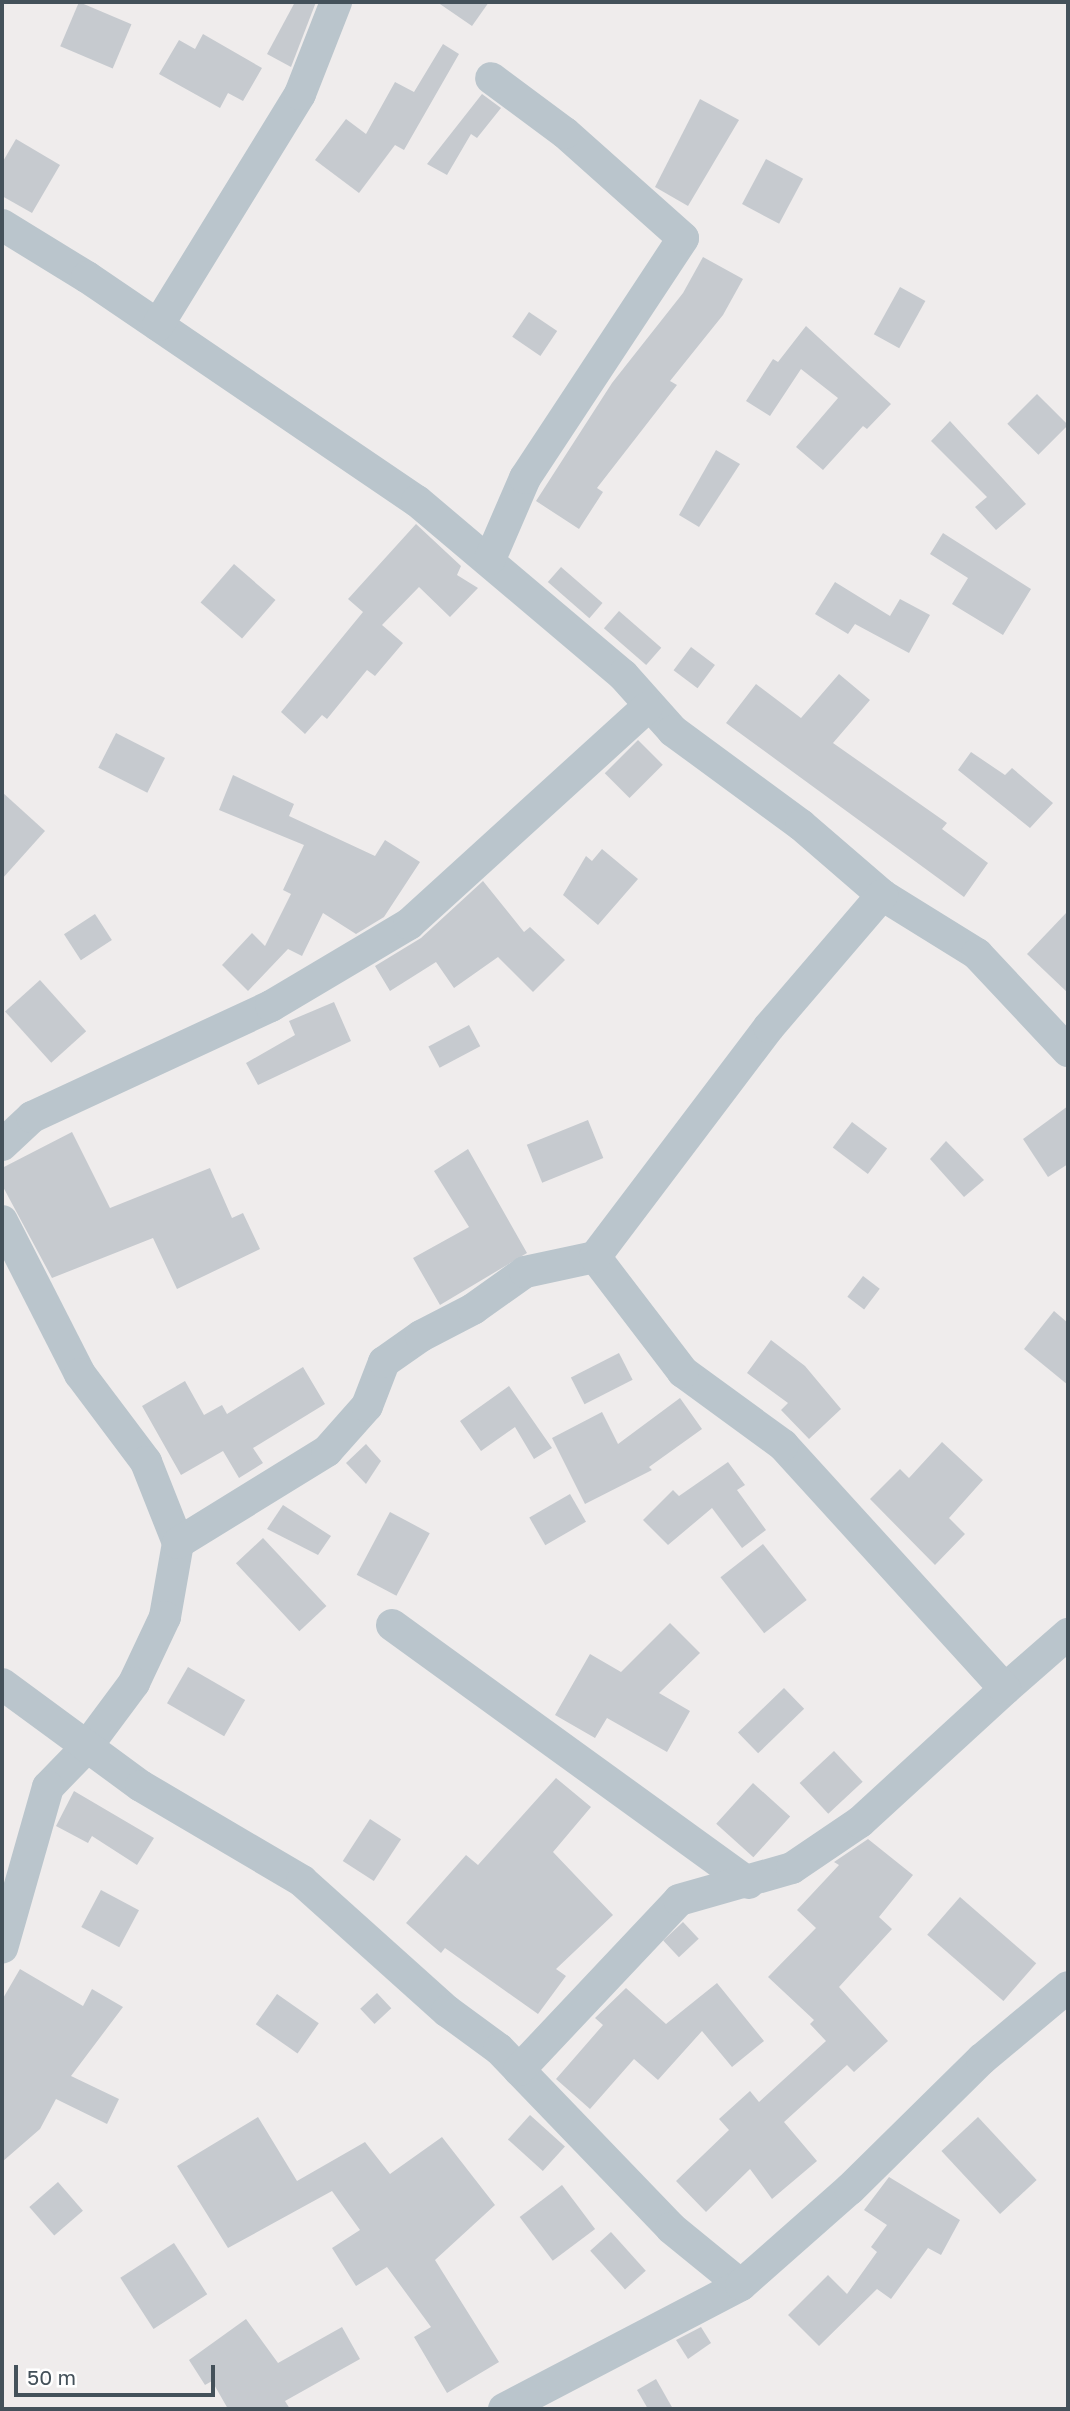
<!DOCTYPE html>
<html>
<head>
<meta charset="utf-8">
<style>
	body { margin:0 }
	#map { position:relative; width:1070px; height:2411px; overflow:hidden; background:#efecec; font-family:"Golos Text",sans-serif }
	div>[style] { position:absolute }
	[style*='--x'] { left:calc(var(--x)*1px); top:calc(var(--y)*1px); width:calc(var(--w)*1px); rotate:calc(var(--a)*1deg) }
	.building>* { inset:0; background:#c6cacf; transform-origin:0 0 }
	.minor>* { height:32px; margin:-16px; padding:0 16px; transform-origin:16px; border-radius:16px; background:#bac5cc }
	span { translate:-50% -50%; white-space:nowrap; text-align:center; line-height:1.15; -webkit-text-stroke:5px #fff; paint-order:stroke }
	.frame { position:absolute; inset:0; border:4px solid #44515a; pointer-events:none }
	.scale { position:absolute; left:14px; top:2365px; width:201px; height:32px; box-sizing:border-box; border:4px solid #44515a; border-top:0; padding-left:9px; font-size:21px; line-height:24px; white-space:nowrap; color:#44515a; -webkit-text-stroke:5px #fff; paint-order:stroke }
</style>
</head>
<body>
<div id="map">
	<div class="building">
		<i style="left:79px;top:2px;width:57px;height:48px;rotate:23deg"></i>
		<i style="clip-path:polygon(295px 2px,316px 2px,291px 67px,267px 54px)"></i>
		<i style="clip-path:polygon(437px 2px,489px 2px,472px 26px)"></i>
		<i style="clip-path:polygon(203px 34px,262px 68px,243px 101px,228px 93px,220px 108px,159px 74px,179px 40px,195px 49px)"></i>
		<i style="clip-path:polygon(443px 44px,459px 54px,404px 150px,395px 145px,359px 193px,315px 160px,346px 119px,366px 134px,395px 82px,414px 92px)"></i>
		<i style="clip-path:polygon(482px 94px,501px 108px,477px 138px,471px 134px,447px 175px,427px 164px)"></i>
		<i style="clip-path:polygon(700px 99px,739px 120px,688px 206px,655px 187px)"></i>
		<i style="clip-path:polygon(16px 139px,60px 165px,32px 213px,2px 196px,2px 163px)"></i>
		<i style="left:766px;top:159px;width:42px;height:51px;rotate:28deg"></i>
		<i style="clip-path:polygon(703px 257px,743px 279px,723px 315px,670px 381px,677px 385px,597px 488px,603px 492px,579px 529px,536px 501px,612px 383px,683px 293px)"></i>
		<i style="left:900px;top:287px;width:29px;height:54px;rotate:29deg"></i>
		<i style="left:529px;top:312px;width:34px;height:30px;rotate:34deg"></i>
		<i style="clip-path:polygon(806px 326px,891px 404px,867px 429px,863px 426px,823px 470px,796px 447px,838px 398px,801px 369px,770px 416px,746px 401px,773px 359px,778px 362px)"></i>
		<i style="left:1037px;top:394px;width:44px;height:42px;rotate:45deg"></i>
		<i style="clip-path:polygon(950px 421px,1026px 504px,996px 530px,975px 507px,987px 497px,931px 441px)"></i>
		<i style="clip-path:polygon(716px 450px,740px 464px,699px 527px,679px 515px)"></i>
		<i style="clip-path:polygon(416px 524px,461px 566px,457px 575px,478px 588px,450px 617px,419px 587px,382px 625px,403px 643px,375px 676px,367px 670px,327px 719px,322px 715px,305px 734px,281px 712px,363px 612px,348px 599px)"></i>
		<i style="clip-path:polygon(943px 533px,1031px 589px,1003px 635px,952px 604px,968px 578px,930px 554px)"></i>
		<i style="left:234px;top:564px;width:55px;height:51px;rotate:41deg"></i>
		<i style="left:561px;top:567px;width:55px;height:20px;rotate:41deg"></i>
		<i style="clip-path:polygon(835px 582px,890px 616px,900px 599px,930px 615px,909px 653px,855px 624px,848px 634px,815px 614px)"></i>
		<i style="left:619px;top:611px;width:56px;height:23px;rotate:41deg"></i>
		<i style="left:691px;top:647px;width:30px;height:29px;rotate:37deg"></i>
		<i style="clip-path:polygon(839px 674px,870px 700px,833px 743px,947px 823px,942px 829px,988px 863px,964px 897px,726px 723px,756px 684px,801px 718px)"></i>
		<i style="left:116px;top:733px;width:55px;height:39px;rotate:27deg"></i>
		<i style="left:638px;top:740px;width:35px;height:47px;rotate:45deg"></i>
		<i style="clip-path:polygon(971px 752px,1005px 775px,1012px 768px,1053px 803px,1030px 828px,958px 770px)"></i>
		<i style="clip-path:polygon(233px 775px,294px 804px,289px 816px,375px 856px,385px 840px,420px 862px,384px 917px,356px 934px,323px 913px,302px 956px,288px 949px,248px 991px,222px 965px,252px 933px,265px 946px,291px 894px,283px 890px,304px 845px,219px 810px)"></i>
		<i style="clip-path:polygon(2px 792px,45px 831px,2px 879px)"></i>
		<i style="clip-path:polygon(602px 849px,638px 879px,598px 925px,563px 895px,586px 856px,592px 861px)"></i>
		<i style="clip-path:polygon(483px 881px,524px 932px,530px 927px,565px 960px,533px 992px,498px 957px,454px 988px,436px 962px,390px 991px,375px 966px,421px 938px)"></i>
		<i style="clip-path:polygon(1068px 911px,1068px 993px,1027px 954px)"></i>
		<i style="left:95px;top:914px;width:31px;height:37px;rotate:57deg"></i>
		<i style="left:40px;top:980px;width:69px;height:47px;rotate:48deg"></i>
		<i style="clip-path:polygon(334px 1002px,351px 1041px,258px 1085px,246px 1063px,295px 1035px,289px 1021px)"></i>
		<i style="left:469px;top:1025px;width:24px;height:46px;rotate:62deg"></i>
		<i style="clip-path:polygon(1068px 1106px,1068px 1164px,1048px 1177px,1023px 1139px)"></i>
		<i style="left:588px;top:1120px;width:41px;height:66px;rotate:68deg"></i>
		<i style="left:852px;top:1122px;width:44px;height:32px;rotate:37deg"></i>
		<i style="clip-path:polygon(72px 1132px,110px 1208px,210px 1168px,232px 1218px,243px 1213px,260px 1249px,177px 1289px,153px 1238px,52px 1278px,2px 1185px,2px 1168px)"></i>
		<i style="clip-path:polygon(946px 1141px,984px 1180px,964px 1197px,930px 1159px)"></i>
		<i style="clip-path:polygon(468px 1149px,527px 1253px,440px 1305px,413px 1258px,469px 1227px,434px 1171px)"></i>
		<i style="left:863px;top:1276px;width:21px;height:26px;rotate:37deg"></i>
		<i style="clip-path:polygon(1054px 1311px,1068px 1323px,1068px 1385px,1024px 1349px)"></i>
		<i style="clip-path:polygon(771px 1340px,805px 1366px,841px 1409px,809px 1439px,781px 1410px,788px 1403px,747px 1373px)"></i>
		<i style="left:619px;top:1353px;width:30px;height:54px;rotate:63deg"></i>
		<i style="clip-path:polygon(303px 1367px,325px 1404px,253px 1448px,263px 1463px,239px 1478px,223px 1451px,181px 1475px,142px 1406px,185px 1381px,204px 1415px,222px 1405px,227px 1414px)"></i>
		<i style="clip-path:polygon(509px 1386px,552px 1448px,534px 1459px,515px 1427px,481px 1451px,460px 1421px)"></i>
		<i style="clip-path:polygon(680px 1398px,702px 1429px,649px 1467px,652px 1470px,585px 1504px,552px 1438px,602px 1412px,618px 1444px)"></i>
		<i style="clip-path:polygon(942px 1442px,983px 1480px,949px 1518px,965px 1534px,935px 1565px,870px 1499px,900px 1469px,909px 1478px)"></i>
		<i style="clip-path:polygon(366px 1444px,381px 1461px,366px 1484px,346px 1463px)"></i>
		<i style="clip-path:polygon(728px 1462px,745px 1485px,737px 1490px,766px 1530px,742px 1548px,712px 1508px,668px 1545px,643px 1520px,673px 1490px,679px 1496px)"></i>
		<i style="left:570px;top:1494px;width:32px;height:47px;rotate:60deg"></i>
		<i style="clip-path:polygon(283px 1505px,331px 1536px,318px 1555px,267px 1529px)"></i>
		<i style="left:390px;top:1512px;width:45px;height:71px;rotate:28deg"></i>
		<i style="left:263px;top:1538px;width:93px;height:37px;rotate:47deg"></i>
		<i style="left:763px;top:1544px;width:71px;height:54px;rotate:52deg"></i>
		<i style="clip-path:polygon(670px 1623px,700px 1653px,659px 1693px,690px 1711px,667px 1752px,607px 1718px,595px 1738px,555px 1715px,590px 1654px,621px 1672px)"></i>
		<i style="left:188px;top:1667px;width:66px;height:42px;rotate:30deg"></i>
		<i style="left:784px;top:1688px;width:29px;height:64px;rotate:46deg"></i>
		<i style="left:834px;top:1751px;width:42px;height:47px;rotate:47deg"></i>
		<i style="clip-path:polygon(556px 1778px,591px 1807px,553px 1852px,613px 1915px,556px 1969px,566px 1976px,538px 2014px,445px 1948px,441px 1953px,406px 1923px,466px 1855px,478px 1865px)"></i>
		<i style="left:753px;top:1783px;width:50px;height:55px;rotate:42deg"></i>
		<i style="clip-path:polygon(74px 1791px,154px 1838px,137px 1865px,92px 1836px,88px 1843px,56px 1826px)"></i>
		<i style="left:370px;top:1819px;width:37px;height:50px;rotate:33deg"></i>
		<i style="clip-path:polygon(868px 1839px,913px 1875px,879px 1917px,892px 1929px,839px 1987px,888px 2041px,854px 2072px,847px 2065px,784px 2122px,817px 2161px,772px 2199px,750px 2169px,706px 2212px,676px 2181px,729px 2130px,719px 2119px,750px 2091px,759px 2102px,826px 2041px,810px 2024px,814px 2020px,768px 1977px,816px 1928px,797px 1910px,839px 1865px,834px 1862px)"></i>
		<i style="left:101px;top:1890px;width:43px;height:42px;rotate:28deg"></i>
		<i style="left:960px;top:1897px;width:101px;height:50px;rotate:41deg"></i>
		<i style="left:683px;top:1922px;width:23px;height:27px;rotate:47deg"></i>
		<i style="clip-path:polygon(20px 1969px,83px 2006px,92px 1989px,123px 2007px,71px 2076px,119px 2099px,107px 2124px,56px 2099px,40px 2129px,2px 2162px,2px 2000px)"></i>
		<i style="clip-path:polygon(717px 1983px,764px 2041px,732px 2067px,702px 2031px,658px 2080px,634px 2059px,590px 2109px,556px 2079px,603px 2025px,595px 2018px,626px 1988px,666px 2024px)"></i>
		<i style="left:377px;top:1993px;width:21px;height:23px;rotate:47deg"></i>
		<i style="left:277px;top:1994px;width:51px;height:37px;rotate:35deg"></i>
		<i style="left:530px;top:2115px;width:47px;height:33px;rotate:42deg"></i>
		<i style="clip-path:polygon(258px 2117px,297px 2181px,365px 2142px,390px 2174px,442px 2137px,495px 2205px,435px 2260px,499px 2362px,447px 2393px,414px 2337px,431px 2327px,387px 2267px,356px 2286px,332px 2248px,360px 2230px,332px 2191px,228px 2248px,177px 2166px)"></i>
		<i style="left:978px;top:2117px;width:86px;height:50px;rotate:47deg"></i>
		<i style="clip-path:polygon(889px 2177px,960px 2220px,941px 2255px,928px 2248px,891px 2299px,877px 2289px,819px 2346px,788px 2315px,828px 2275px,847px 2294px,877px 2252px,871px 2247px,887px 2225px,864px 2210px)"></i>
		<i style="left:58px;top:2182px;width:38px;height:38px;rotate:49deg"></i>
		<i style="left:562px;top:2185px;width:55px;height:53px;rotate:53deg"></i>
		<i style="left:611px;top:2232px;width:52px;height:28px;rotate:48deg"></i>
		<i style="left:174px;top:2243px;width:61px;height:64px;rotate:57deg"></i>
		<i style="clip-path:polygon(246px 2319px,278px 2363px,342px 2327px,360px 2359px,285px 2401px,290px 2409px,228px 2409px,212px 2381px,205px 2385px,189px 2360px)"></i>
		<i style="clip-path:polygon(701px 2327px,711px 2343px,688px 2359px,676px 2340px)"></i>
		<i style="clip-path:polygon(656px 2379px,673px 2409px,648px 2409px,637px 2390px)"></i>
	</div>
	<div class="minor">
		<i style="--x:2;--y:225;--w:100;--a:31.5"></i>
		<i style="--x:87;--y:277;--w:399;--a:34.2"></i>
		<i style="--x:417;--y:501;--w:270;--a:40.2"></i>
		<i style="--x:623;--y:675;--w:75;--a:48.2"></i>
		<i style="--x:673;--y:731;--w:159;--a:36.3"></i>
		<i style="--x:801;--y:825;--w:107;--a:40.8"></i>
		<i style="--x:882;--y:895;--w:112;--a:31.8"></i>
		<i style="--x:977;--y:954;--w:133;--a:46.8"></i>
		<i style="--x:158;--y:325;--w:271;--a:-58.4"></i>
		<i style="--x:300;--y:94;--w:99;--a:-68.6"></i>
		<i style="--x:490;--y:559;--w:88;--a:-66.6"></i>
		<i style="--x:525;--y:478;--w:287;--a:-56.6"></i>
		<i style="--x:683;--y:238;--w:158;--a:-138.3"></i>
		<i style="--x:565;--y:133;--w:92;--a:-143.4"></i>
		<i style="--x:2;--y:1145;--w:41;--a:-43"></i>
		<i style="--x:32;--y:1117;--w:264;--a:-24.9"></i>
		<i style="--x:271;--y:1006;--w:161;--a:-30.7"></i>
		<i style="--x:409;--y:924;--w:321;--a:-42.3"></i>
		<i style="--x:2;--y:1221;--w:172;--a:63"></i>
		<i style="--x:80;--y:1374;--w:110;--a:53.1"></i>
		<i style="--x:146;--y:1462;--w:87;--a:68.4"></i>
		<i style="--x:178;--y:1543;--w:75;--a:100"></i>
		<i style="--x:165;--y:1617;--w:73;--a:115.2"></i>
		<i style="--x:134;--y:1683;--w:82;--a:126.6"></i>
		<i style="--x:85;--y:1749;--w:53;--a:134.2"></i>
		<i style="--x:48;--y:1787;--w:167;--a:105.9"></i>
		<i style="--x:178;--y:1543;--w:175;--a:-31.7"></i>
		<i style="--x:327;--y:1451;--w:60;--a:-48.4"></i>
		<i style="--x:367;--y:1406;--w:47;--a:-68.9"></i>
		<i style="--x:384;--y:1362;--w:45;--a:-35.1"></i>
		<i style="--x:421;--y:1336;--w:59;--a:-27.4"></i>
		<i style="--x:473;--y:1309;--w:64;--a:-35.4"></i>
		<i style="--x:525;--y:1272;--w:72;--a:-12.1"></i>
		<i style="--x:392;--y:1625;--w:440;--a:35.9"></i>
		<i style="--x:2;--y:1684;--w:172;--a:36.3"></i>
		<i style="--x:141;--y:1786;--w:187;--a:30.5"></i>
		<i style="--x:302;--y:1881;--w:195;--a:41.9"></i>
		<i style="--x:447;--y:2011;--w:64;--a:36.2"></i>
		<i style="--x:499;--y:2049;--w:248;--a:46.1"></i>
		<i style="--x:671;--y:2228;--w:90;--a:39.2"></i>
		<i style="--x:1005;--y:1689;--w:84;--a:-41.1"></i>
		<i style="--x:519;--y:2070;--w:233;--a:-46.7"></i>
		<i style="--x:679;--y:1900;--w:117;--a:-15.8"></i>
		<i style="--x:792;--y:1868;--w:82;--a:-34.1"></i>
		<i style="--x:860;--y:1822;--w:197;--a:-42.5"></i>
		<i style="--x:1005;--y:1689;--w:330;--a:-132.3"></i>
		<i style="--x:783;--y:1445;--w:124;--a:-143.9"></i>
		<i style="--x:683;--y:1372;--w:145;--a:-127.4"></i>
		<i style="--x:595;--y:1257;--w:288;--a:-52.9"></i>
		<i style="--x:769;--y:1027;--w:174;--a:-49.4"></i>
		<i style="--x:504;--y:2409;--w:267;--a:-27.6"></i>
		<i style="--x:741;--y:2285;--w:145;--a:-41.4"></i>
		<i style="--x:850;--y:2189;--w:185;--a:-44.6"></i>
		<i style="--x:982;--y:2059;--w:112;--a:-39.9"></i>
	</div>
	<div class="frame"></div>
	<div class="scale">50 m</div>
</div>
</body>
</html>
